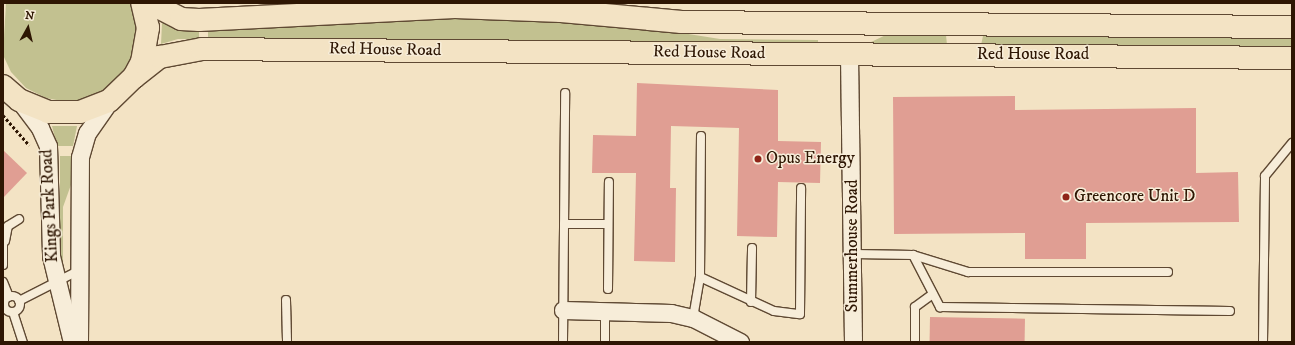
<!DOCTYPE html>
<html>
<head>
<meta charset="utf-8">
<style>
	body { margin:0 }
	#map { position:relative; width:1295px; height:345px; overflow:hidden; background:#f3e3c4; font-family:"IM FELL DW Pica",serif }
	div>[style] { position:absolute }
	[style*='--x'] { left:calc(var(--x)*1px); top:calc(var(--y)*1px); width:calc(var(--w)*1px); rotate:calc(var(--a)*1deg) }
	.green>* { inset:0; background:#c2c190 }
	.building>* { inset:0; background:#e09e93; transform-origin:0 0 }
	.path>* { height:2.5px; margin-top:-1.25px; transform-origin:0; background:repeating-linear-gradient(90deg,#2e1603 0 3px,transparent 0 5px) }
	.roads { filter:drop-shadow(1px 0 #5f4933) drop-shadow(-1px 0 #5f4933) drop-shadow(0 1px #5f4933) drop-shadow(0 -1px #5f4933) }
	.lane>* { height:8px; margin:-4px; padding:0 4px; transform-origin:4px; border-radius:4px; background:#f7edd9 }
	.lane>.ring { margin:-4px; padding:0; box-sizing:content-box; background:none; border:8px solid #f7edd9; border-radius:50% }
	.street>* { height:17px; margin:-8.5px; padding:0 8.5px; transform-origin:8.5px; border-radius:8.5px; background:#f7edd9 }
	.primary>* { height:22px; margin:-11px; padding:0 11px; transform-origin:11px; border-radius:11px; background:#f3e3c4 }
	.dots>* { width:11px; height:11px; translate:-50% -50%; box-sizing:border-box; border:2px solid #f7edd9; border-radius:50% }
	span { translate:-50% -50%; white-space:nowrap; text-align:center; line-height:1.15; -webkit-text-stroke:3px #f7edd9; paint-order:stroke }
	.street-label { font-size:17px; color:#2e1603 }
	.poi-label { font-size:17px; color:#2e1603 }
	.left { translate:0 -50%; text-align:left }
	.frame { position:absolute; inset:0; border:4px solid #2e1603; pointer-events:none }
	.north { position:absolute; left:8px; top:8px; width:40px; height:40px; -webkit-text-stroke:3px #f7edd9; paint-order:stroke; rotate:8deg; font-size:11px; font-weight:700; line-height:16px; text-align:center; color:#2e1603 }
	.north::after { content:''; display:block; margin:auto; width:14px; height:18px; background:#2e1603; clip-path:polygon(50% 0,100% 100%,50% 72%,0 100%) }
</style>
</head>
<body>
<div id="map">
	<div class="green">
		<i style="clip-path:polygon(6px 3px,131px 3px,138px 24px,136px 48px,127px 70px,110px 88px,89px 99px,67px 102px,46px 98px,26px 88px,11px 72px,3px 55px)"></i>
		<i style="clip-path:polygon(421px 17px,508px 18px,644px 27px,720px 39px,818px 40px,818px 44px,208px 39px,208px 29px)"></i>
		<i style="clip-path:polygon(162px 23px,199px 29px,199px 39px,178px 39px,161px 44px)"></i>
		<i style="clip-path:polygon(890px 33px,946px 35px,947px 45px,869px 43px)"></i>
		<i style="clip-path:polygon(983px 36px,1292px 37px,1292px 48px,981px 45px)"></i>
		<i style="clip-path:polygon(52px 126px,77px 126px,73px 146px,57px 146px)"></i>
		<i style="clip-path:polygon(60px 156px,72px 156px,72px 182px,63px 207px,63px 264px,60px 264px)"></i>
	</div>
	<div class="building">
		<i style="clip-path:polygon(637px 83px,778px 90px,778px 141px,821px 142px,820px 183px,778px 182px,777px 237px,737px 236px,739px 128px,671px 126px,670px 188px,676px 188px,675px 262px,634px 261px,636px 173px,592px 173px,593px 135px,636px 136px)"></i>
		<i style="clip-path:polygon(1015px 96px,1015px 110px,1196px 108px,1196px 173px,1238px 172px,1239px 222px,1086px 223px,1086px 259px,1025px 259px,1025px 233px,894px 234px,893px 97px)"></i>
		<i style="clip-path:polygon(3px 150px,27px 173px,3px 198px)"></i>
		<i style="left:930px;top:317px;width:95px;height:25px;rotate:1deg"></i>
	</div>
	<div class="path">
		<i style="--x:3;--y:115;--w:40;--a:49"></i>
	</div>
	<div class="roads">
		<div class="lane">
			<i style="--x:564;--y:224;--w:44;--a:0"></i>
			<i style="--x:3;--y:239;--w:26;--a:90"></i>
			<i style="--x:5;--y:241;--w:15;--a:-79"></i>
			<i style="--x:8;--y:226;--w:13;--a:-32"></i>
			<i style="--x:854;--y:254;--w:59;--a:1"></i>
			<i style="--x:913;--y:255;--w:58;--a:17.2"></i>
			<i style="--x:968;--y:272;--w:200;--a:0"></i>
			<i style="--x:913;--y:255;--w:59;--a:62.6"></i>
			<i style="--x:940;--y:307;--w:290;--a:0.8"></i>
			<i style="--x:700;--y:277;--w:81;--a:24.7"></i>
			<i style="--x:774;--y:311;--w:26;--a:7"></i>
			<i style="--x:800;--y:314;--w:126;--a:-89.5"></i>
			<i style="--x:3;--y:282;--w:16;--a:68"></i>
			<i style="--x:608;--y:289;--w:107;--a:-89.5"></i>
			<i class="ring" style="left:4px;top:296px;width:8px;height:8px"></i>
			<i style="--x:286;--y:300;--w:42;--a:88.6"></i>
			<i style="--x:19;--y:301;--w:66;--a:-27"></i>
			<i style="--x:751;--y:302;--w:54;--a:-88.9"></i>
			<i style="--x:13;--y:312;--w:32;--a:72"></i>
			<i style="--x:693;--y:318;--w:42;--a:-80.3"></i>
			<i style="--x:700;--y:277;--w:141;--a:-89.6"></i>
			<i style="--x:563;--y:342;--w:249;--a:-89.5"></i>
			<i style="--x:605;--y:342;--w:31;--a:-90"></i>
			<i style="--x:915;--y:342;--w:35;--a:-90"></i>
			<i style="--x:915;--y:307;--w:22;--a:-36"></i>
			<i style="--x:1263;--y:342;--w:166;--a:-89.3"></i>
			<i style="--x:1265;--y:176;--w:43;--a:-50.7"></i>
		</div>
		<div class="street">
			<i style="--x:849;--y:55;--w:287;--a:89.2"></i>
			<i style="--x:19;--y:100;--w:35;--a:53"></i>
			<i style="--x:40;--y:128;--w:20;--a:66"></i>
			<i style="--x:48;--y:146;--w:110;--a:88.4"></i>
			<i style="--x:51;--y:256;--w:89;--a:76.3"></i>
			<i style="--x:563;--y:310;--w:108;--a:1.6"></i>
			<i style="--x:671;--y:313;--w:23;--a:13"></i>
			<i style="--x:693;--y:318;--w:53;--a:27.1"></i>
			<i style="--x:79;--y:342;--w:185;--a:-89.7"></i>
			<i style="--x:80;--y:157;--w:25;--a:-74"></i>
			<i style="--x:87;--y:133;--w:39;--a:-55"></i>
		</div>
		<div class="primary">
			<i style="--x:150;--y:3;--w:35;--a:27"></i>
			<i style="--x:181;--y:19;--w:18;--a:3"></i>
			<i style="--x:199;--y:20;--w:256;--a:-2.9"></i>
			<i style="--x:455;--y:7;--w:106;--a:2.2"></i>
			<i style="--x:561;--y:11;--w:121;--a:5.2"></i>
			<i style="--x:682;--y:22;--w:610;--a:0.47"></i>
			<i style="--x:134;--y:77;--w:33;--a:-38"></i>
			<i style="--x:160;--y:57;--w:43;--a:-10.8"></i>
			<i style="--x:202;--y:49;--w:1090;--a:0.47"></i>
			<i style="--x:3;--y:86;--w:21;--a:41"></i>
			<i style="--x:19;--y:100;--w:31;--a:22"></i>
			<i style="--x:48;--y:112;--w:32;--a:0"></i>
			<i style="--x:80;--y:112;--w:31;--a:-21"></i>
			<i style="--x:109;--y:101;--w:35;--a:-44"></i>
			<i style="--x:134;--y:77;--w:17;--a:-62"></i>
			<i style="--x:142;--y:62;--w:35;--a:-80"></i>
			<i style="--x:148;--y:28;--w:26;--a:-103"></i>
		</div>
	</div>
	<div class="dots">
		<i style="left:758px;top:159px;background:#8f2418"></i>
		<i style="left:1066px;top:197px;background:#8f2418"></i>
	</div>
	<div class="street-label">
		<span style="left:385px;top:50px;rotate:1deg">Red House Road</span>
		<span style="left:709px;top:53px;rotate:1deg">Red House Road</span>
		<span style="left:1033px;top:55px">Red House Road</span>
		<span style="left:50px;top:206px;rotate:-93deg">Kings Park Road</span>
		<span style="left:853px;top:246px;rotate:-90deg">Summerhouse Road</span>
	</div>
	<div class="poi-label">
		<span class="left" style="left:766px;top:159px">Opus Energy</span>
		<span class="left" style="left:1074px;top:197px">Greencore Unit D</span>
	</div>
	<div class="frame"></div>
	<div class="north">N</div>
</div>
</body>
</html>
